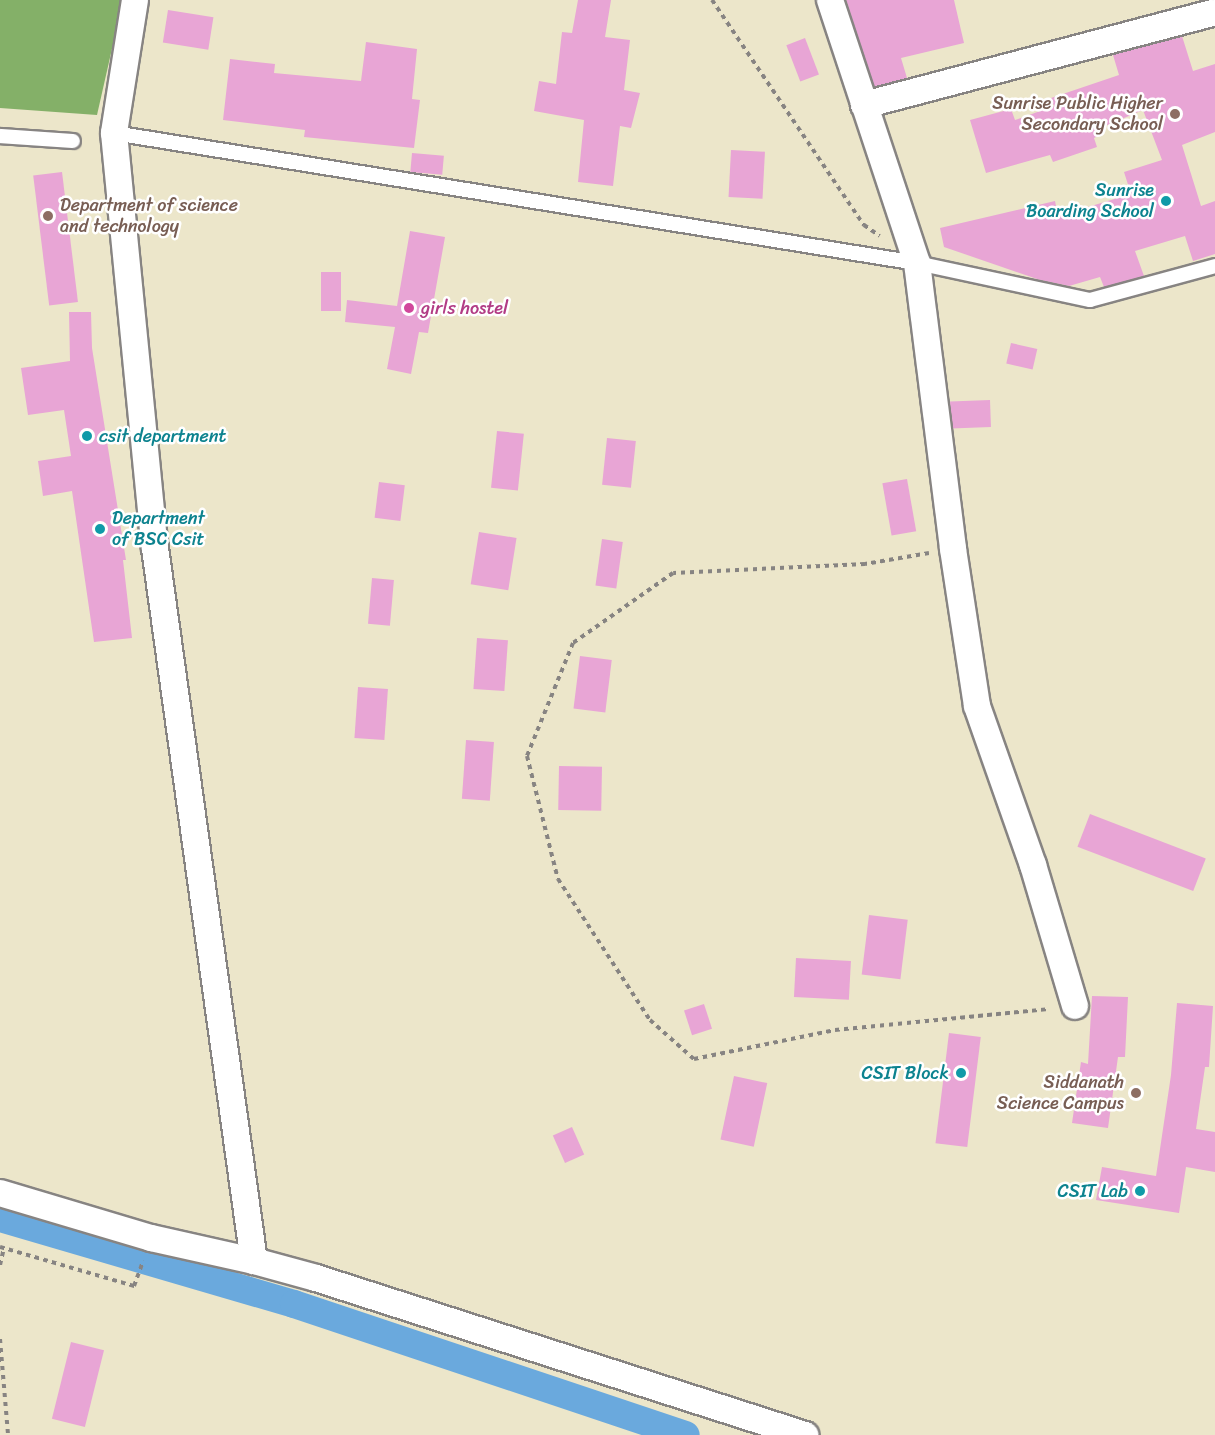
<!DOCTYPE html>
<html>
<head>
<meta charset="utf-8">
<style>
	body { margin:0 }
	#map { position:relative; width:1215px; height:1435px; overflow:hidden; background:#ece6ca; font-family:Sriracha,sans-serif }
	div>[style] { position:absolute }
	[style*='--x'] { left:calc(var(--x)*1px); top:calc(var(--y)*1px); width:calc(var(--w)*1px); rotate:calc(var(--a)*1deg) }
	.forest>* { inset:0; background:#84b068 }
	.canal>* { height:28px; margin:-14px; padding:0 14px; transform-origin:14px; border-radius:14px; background:#6aa9dd }
	.building>* { inset:0; background:#e8a5d5; transform-origin:0 0 }
	.path>* { height:4px; margin-top:-2px; transform-origin:0; background:repeating-linear-gradient(90deg,#878482 0 4.5px,transparent 0 9px) }
	.roads { filter:drop-shadow(2px 0 #878482) drop-shadow(-2px 0 #878482) drop-shadow(0 2px #878482) drop-shadow(0 -2px #878482) }
	.service>* { height:14px; margin:-7px; padding:0 7px; transform-origin:7px; border-radius:7px; background:#fff }
	.minor>* { height:26px; margin:-13px; padding:0 13px; transform-origin:13px; border-radius:13px; background:#fff }
	.dots>* { width:16px; height:16px; translate:-50% -50%; box-sizing:border-box; border:3px solid #fff; border-radius:50% }
	span { translate:-50% -50%; white-space:nowrap; text-align:center; line-height:1.15; -webkit-text-stroke:5px #fff; paint-order:stroke }
	.education-label { font-size:18px; color:#785e54 }
	.right { translate:-100% -50%; text-align:right }
	.left { translate:0 -50%; text-align:left }
	.culture-label { font-size:18px; color:#0d838f }
	.hotel-label { font-size:18px; color:#b23c85 }
</style>
</head>
<body>
<div id="map">
	<div class="forest">
		<i style="clip-path:polygon(0 0,123px 0,97px 115px,0 108px)"></i>
	</div>
	<div class="canal">
		<i style="--x:0;--y:1218;--w:306;--a:16.3"></i>
		<i style="--x:294;--y:1304;--w:413;--a:18.5"></i>
	</div>
	<div class="building">
		<i style="clip-path:polygon(578px 0,611px 0,605px 37px,630px 40px,624px 90px,640px 93px,631px 128px,620px 126px,613px 186px,578px 182px,584px 120px,534px 111px,539px 81px,556px 84px,562px 32px,572px 33px)"></i>
		<i style="clip-path:polygon(846px 0,954px 0,964px 43px,901px 58px,907px 78px,874px 87px)"></i>
		<i style="left:168px;top:10px;width:46px;height:33px;rotate:9deg"></i>
		<i style="clip-path:polygon(1182px 36px,1193px 71px,1215px 64px,1215px 132px,1182px 145px,1201px 206px,1215px 201px,1215px 254px,1193px 261px,1185px 236px,1135px 251px,1144px 276px,1104px 287px,1100px 277px,1069px 286px,1040px 280px,944px 247px,940px 228px,1055px 201px,1058px 216px,1131px 194px,1124px 172px,1162px 160px,1143px 110px,1098px 129px,1100px 135px,1094px 138px,1097px 147px,1053px 162px,1050px 155px,986px 173px,970px 120px,1011px 109px,1015px 120px,1054px 106px,1051px 98px,1119px 75px,1113px 55px)"></i>
		<i style="left:805px;top:38px;width:39px;height:20px;rotate:69deg"></i>
		<i style="clip-path:polygon(366px 42px,417px 49px,412px 99px,420px 100px,414px 148px,304px 137px,305px 130px,223px 120px,230px 59px,275px 64px,274px 73px,361px 81px)"></i>
		<i style="left:731px;top:150px;width:34px;height:47px;rotate:3deg"></i>
		<i style="left:412px;top:153px;width:32px;height:19px;rotate:5deg"></i>
		<i style="left:62px;top:172px;width:131px;height:29px;rotate:83deg"></i>
		<i style="clip-path:polygon(410px 231px,445px 237px,428px 333px,419px 332px,411px 374px,387px 369px,395px 327px,345px 322px,347px 300px,397px 306px)"></i>
		<i style="left:321px;top:272px;width:20px;height:39px"></i>
		<i style="clip-path:polygon(69px 312px,91px 312px,92px 348px,126px 560px,123px 560px,132px 638px,94px 642px,72px 491px,43px 496px,38px 461px,71px 456px,64px 410px,28px 415px,21px 368px,70px 361px)"></i>
		<i style="left:1011px;top:343px;width:27px;height:21px;rotate:13deg"></i>
		<i style="left:990px;top:400px;width:27px;height:40px;rotate:88deg"></i>
		<i style="left:497px;top:431px;width:27px;height:57px;rotate:6deg"></i>
		<i style="left:607px;top:438px;width:29px;height:47px;rotate:6deg"></i>
		<i style="left:907px;top:479px;width:53px;height:25px;rotate:80deg"></i>
		<i style="left:379px;top:482px;width:26px;height:36px;rotate:7deg"></i>
		<i style="left:479px;top:532px;width:38px;height:53px;rotate:9deg"></i>
		<i style="left:602px;top:539px;width:21px;height:47px;rotate:8deg"></i>
		<i style="left:372px;top:578px;width:22px;height:46px;rotate:5deg"></i>
		<i style="left:477px;top:638px;width:31px;height:51px;rotate:4deg"></i>
		<i style="left:580px;top:656px;width:32px;height:53px;rotate:7deg"></i>
		<i style="left:358px;top:687px;width:30px;height:51px;rotate:4deg"></i>
		<i style="left:466px;top:740px;width:28px;height:59px;rotate:4deg"></i>
		<i style="left:559px;top:766px;width:43px;height:44px;rotate:1deg"></i>
		<i style="left:1090px;top:814px;width:124px;height:35px;rotate:21deg"></i>
		<i style="left:869px;top:915px;width:39px;height:60px;rotate:7deg"></i>
		<i style="left:796px;top:958px;width:55px;height:39px;rotate:3deg"></i>
		<i style="clip-path:polygon(1092px 996px,1128px 997px,1125px 1057px,1118px 1057px,1108px 1128px,1072px 1123px,1081px 1062px,1088px 1064px)"></i>
		<i style="clip-path:polygon(1177px 1003px,1213px 1006px,1209px 1067px,1205px 1067px,1196px 1129px,1215px 1132px,1215px 1172px,1186px 1167px,1179px 1213px,1096px 1200px,1102px 1167px,1156px 1176px,1171px 1075px)"></i>
		<i style="left:704px;top:1004px;width:26px;height:21px;rotate:72deg"></i>
		<i style="left:949px;top:1033px;width:32px;height:111px;rotate:7deg"></i>
		<i style="left:734px;top:1076px;width:34px;height:65px;rotate:12deg"></i>
		<i style="left:572px;top:1127px;width:30px;height:21px;rotate:66deg"></i>
		<i style="left:71px;top:1342px;width:34px;height:79px;rotate:14deg"></i>
	</div>
	<div class="path">
		<i style="--x:712;--y:0;--w:272;--a:56"></i>
		<i style="--x:864;--y:225;--w:19;--a:35"></i>
		<i style="--x:929;--y:553;--w:65;--a:170.2"></i>
		<i style="--x:865;--y:564;--w:192;--a:177.3"></i>
		<i style="--x:673;--y:573;--w:122;--a:145"></i>
		<i style="--x:573;--y:643;--w:122;--a:112.2"></i>
		<i style="--x:527;--y:756;--w:127;--a:75.9"></i>
		<i style="--x:558;--y:879;--w:168;--a:56.9"></i>
		<i style="--x:650;--y:1020;--w:59;--a:41.6"></i>
		<i style="--x:694;--y:1059;--w:144;--a:-11.6"></i>
		<i style="--x:835;--y:1030;--w:214;--a:-5.6"></i>
		<i style="--x:0;--y:1247;--w:140;--a:16.2"></i>
		<i style="--x:134;--y:1286;--w:27;--a:-70"></i>
		<i style="--x:0;--y:1265;--w:17;--a:-77"></i>
		<i style="--x:0;--y:1339;--w:96;--a:85.2"></i>
	</div>
	<div class="roads">
		<div class="service">
			<i style="--x:114;--y:133;--w:813;--a:9.2"></i>
			<i style="--x:917;--y:263;--w:177;--a:12.1"></i>
			<i style="--x:1090;--y:300;--w:130;--a:-15.2"></i>
			<i style="--x:0;--y:136;--w:73;--a:3.9"></i>
		</div>
		<div class="minor">
			<i style="--x:135;--y:0;--w:135;--a:99"></i>
			<i style="--x:114;--y:133;--w:417;--a:84.4"></i>
			<i style="--x:155;--y:548;--w:720;--a:82.1"></i>
			<i style="--x:830;--y:0;--w:277;--a:71.7"></i>
			<i style="--x:917;--y:263;--w:288;--a:82.8"></i>
			<i style="--x:953;--y:549;--w:159;--a:81.3"></i>
			<i style="--x:977;--y:706;--w:169;--a:70.6"></i>
			<i style="--x:1033;--y:865;--w:147;--a:73.4"></i>
			<i style="--x:864;--y:105;--w:363;--a:-14.8"></i>
			<i style="--x:0;--y:1193;--w:158;--a:16.6"></i>
			<i style="--x:151;--y:1238;--w:106;--a:12.6"></i>
			<i style="--x:254;--y:1261;--w:64;--a:15.3"></i>
			<i style="--x:316;--y:1278;--w:514;--a:17.8"></i>
		</div>
	</div>
	<div class="dots">
		<i style="left:1175px;top:114px;background:#8d6e63"></i>
		<i style="left:1166px;top:201px;background:#0f9aa8"></i>
		<i style="left:48px;top:216px;background:#8d6e63"></i>
		<i style="left:409px;top:308px;background:#d1479c"></i>
		<i style="left:87px;top:436px;background:#0f9aa8"></i>
		<i style="left:100px;top:529px;background:#0f9aa8"></i>
		<i style="left:961px;top:1073px;background:#0f9aa8"></i>
		<i style="left:1136px;top:1093px;background:#8d6e63"></i>
		<i style="left:1140px;top:1191px;background:#0f9aa8"></i>
	</div>
	<div class="education-label">
		<span class="right" style="left:1163px;top:114px">Sunrise Public Higher<br>Secondary School</span>
		<span class="left" style="left:60px;top:216px">Department of science<br>and technology</span>
		<span class="right" style="left:1124px;top:1093px">Siddanath<br>Science Campus</span>
	</div>
	<div class="culture-label">
		<span class="right" style="left:1154px;top:201px">Sunrise<br>Boarding School</span>
		<span class="left" style="left:99px;top:436px">csit department</span>
		<span class="left" style="left:112px;top:529px">Department<br>of BSC Csit</span>
		<span class="right" style="left:949px;top:1073px">CSIT Block</span>
		<span class="right" style="left:1128px;top:1191px">CSIT Lab</span>
	</div>
	<div class="hotel-label">
		<span class="left" style="left:421px;top:308px">girls hostel</span>
	</div>
</div>
</body>
</html>
